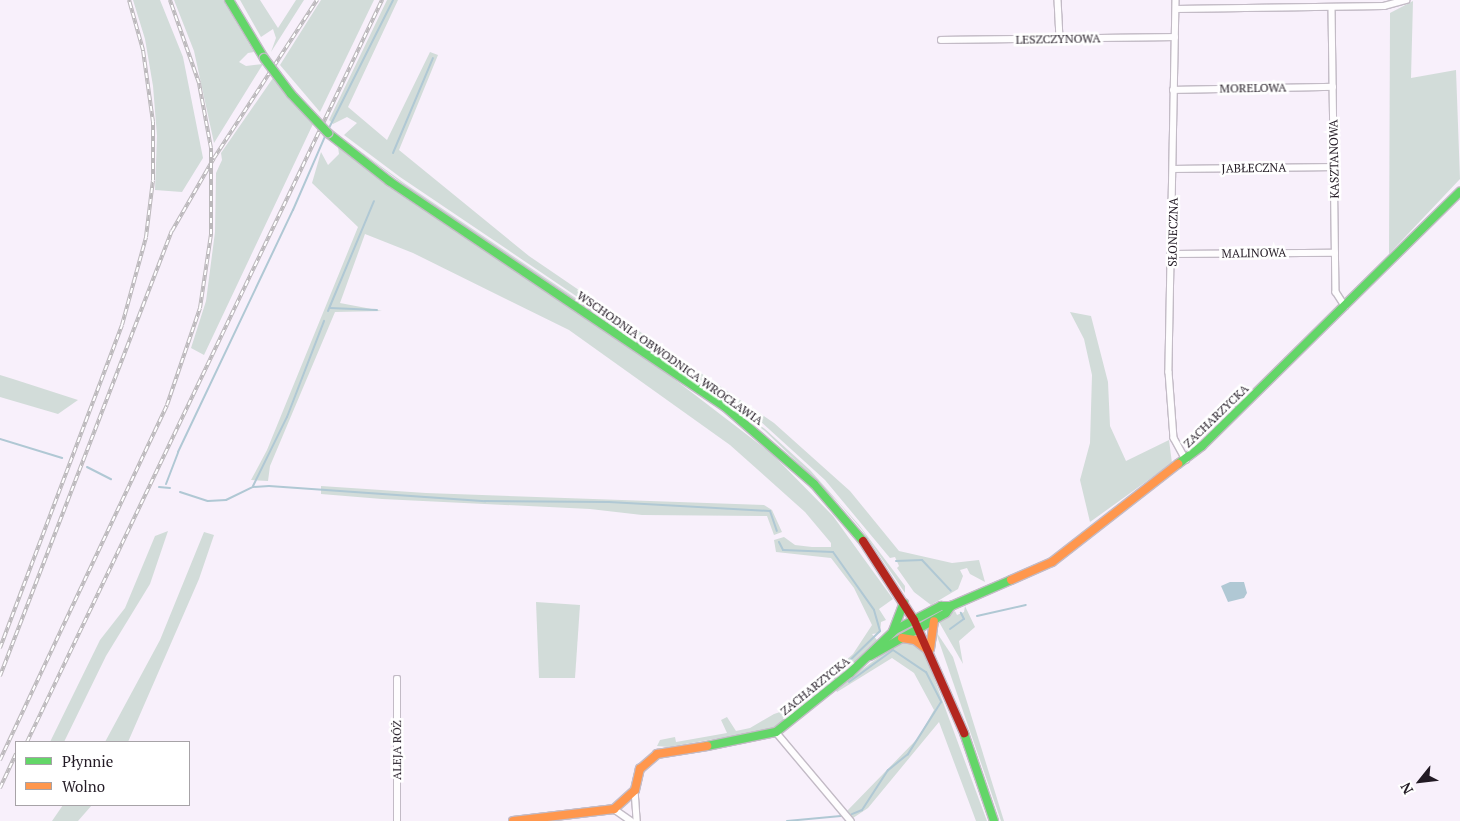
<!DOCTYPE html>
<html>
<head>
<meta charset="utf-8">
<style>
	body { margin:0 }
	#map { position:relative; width:1460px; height:821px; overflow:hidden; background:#f8f0fb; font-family:"PT Serif",serif }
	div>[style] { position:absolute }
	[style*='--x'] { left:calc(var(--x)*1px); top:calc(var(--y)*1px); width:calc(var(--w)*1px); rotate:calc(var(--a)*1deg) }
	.green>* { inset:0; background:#d2dcd9 }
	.water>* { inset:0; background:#b0c8d4 }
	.stream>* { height:2px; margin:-1px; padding:0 1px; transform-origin:1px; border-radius:1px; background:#b0c8d4 }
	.roads { filter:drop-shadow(1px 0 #c3bbc6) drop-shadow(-1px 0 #c3bbc6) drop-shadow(0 1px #c3bbc6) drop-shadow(0 -1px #c3bbc6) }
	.street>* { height:5.5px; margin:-2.75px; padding:0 2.75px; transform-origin:2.75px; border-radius:2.75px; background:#fefdfe }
	.fast>* { height:8px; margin:-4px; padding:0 4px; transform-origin:4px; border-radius:4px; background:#63d668 }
	.slow>* { height:8px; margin:-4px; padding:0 4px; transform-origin:4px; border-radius:4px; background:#ff974d }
	.jam>* { height:8px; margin:-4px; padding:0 4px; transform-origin:4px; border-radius:4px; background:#b3261e }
	.rail>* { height:4px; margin-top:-2px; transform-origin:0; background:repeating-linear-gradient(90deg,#fff 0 5.5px,#bbb8bb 0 11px); box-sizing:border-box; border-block:1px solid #bbb8bb }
	.bridges { filter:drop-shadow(1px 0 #c3bbc6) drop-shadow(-1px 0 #c3bbc6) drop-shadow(0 1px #c3bbc6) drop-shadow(0 -1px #c3bbc6) }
	.fast-bridge>* { height:8px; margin:-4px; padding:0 4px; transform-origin:4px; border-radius:4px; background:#63d668 }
	span { translate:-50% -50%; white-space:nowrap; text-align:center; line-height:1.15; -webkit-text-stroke:5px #fff; paint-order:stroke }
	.street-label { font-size:12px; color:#221a24 }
	.legend { position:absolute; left:15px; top:741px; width:175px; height:65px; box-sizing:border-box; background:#fff; border:1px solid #a7a3a7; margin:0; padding:6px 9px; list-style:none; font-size:15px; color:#221a24 }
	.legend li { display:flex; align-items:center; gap:10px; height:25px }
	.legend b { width:25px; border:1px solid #a7a3a7 }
	.north { position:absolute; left:1395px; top:756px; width:50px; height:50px; -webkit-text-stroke:4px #fff; paint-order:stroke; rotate:241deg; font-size:14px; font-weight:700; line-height:20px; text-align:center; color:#221a24 }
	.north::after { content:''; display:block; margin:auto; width:18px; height:22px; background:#221a24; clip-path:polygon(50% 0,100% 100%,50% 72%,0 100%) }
</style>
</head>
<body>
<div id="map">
	<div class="green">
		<i style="clip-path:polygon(133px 0,160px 0,183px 57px,203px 158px,182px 192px,155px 190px,157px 136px,153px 86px,145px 39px)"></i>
		<i style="clip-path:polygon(174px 0,223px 0,254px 52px,248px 53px,239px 62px,246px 66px,263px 64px,214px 143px,194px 51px)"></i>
		<i style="clip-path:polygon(240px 0,260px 0,278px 28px,296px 0,304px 0,271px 52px,276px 38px,273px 29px,261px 37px)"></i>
		<i style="clip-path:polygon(321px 0,374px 0,320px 112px,280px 65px)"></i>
		<i style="clip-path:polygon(387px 0,398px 0,348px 107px,387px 140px,430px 52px,438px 55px,399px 150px,529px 256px,774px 423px,850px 491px,899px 551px,952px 563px,979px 560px,985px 582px,970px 574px,967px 568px,960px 570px,963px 576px,958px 589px,931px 605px,914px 592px,897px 568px,899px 566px,895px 557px,890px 558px,825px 480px,758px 419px,400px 177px,344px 135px,357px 123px,347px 117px,333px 124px,329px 120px)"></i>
		<i style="clip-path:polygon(1413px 1px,1411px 78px,1456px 70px,1460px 179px,1389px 254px,1390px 13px)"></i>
		<i style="clip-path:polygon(273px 78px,313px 124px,204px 355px,191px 348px,206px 301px,215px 232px,216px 173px,222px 160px,221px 153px)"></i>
		<i style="clip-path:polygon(341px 137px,404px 183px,698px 380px,765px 429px,810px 470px,859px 525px,905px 586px,905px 593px,862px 530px,839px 503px,765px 431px,696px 381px,415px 193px)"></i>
		<i style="clip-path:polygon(338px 147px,386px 185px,665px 372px,772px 454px,833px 516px,893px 599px,879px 609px,886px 620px,881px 622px,880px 633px,872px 634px,877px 640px,821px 693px,772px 729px,668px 747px,657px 746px,660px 740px,675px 737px,676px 742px,727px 733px,721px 720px,727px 717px,736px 731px,750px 728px,774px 714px,792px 708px,853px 654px,872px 625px,854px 588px,831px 558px,776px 552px,774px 540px,784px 537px,795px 545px,812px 547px,831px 547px,831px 543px,805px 512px,730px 445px,569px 330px,413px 253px,365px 234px,340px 303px,382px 311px,335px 312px,270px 466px,268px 481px,251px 480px,267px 450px,358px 227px,312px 183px,321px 152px,328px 165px,339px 154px)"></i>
		<i style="clip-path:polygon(1070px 312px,1091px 316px,1108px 382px,1110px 426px,1126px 461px,1169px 440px,1172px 463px,1090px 522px,1080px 480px,1090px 443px,1092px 375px,1084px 339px)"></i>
		<i style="clip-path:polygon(0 375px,13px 379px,78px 400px,58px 414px,0 397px)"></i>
		<i style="clip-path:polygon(321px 486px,426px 493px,764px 505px,772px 510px,782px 532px,774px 535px,767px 516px,642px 515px,590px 509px,382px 499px,321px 494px)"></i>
		<i style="clip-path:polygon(168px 531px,150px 584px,106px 656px,64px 742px,50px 742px,100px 640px,125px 608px,155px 536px)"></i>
		<i style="clip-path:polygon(204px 532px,214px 535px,199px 579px,128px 742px,105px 742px,160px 640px)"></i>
		<i style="clip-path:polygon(536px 602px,580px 605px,575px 678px,539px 678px)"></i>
		<i style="clip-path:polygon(965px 606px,975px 627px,959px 641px,963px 664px,939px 622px,955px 611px,957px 615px,964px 612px)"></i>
		<i style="clip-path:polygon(935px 630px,953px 657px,1004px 821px,1001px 821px)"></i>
		<i style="clip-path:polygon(901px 641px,910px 641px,924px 651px,987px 821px,976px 821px,939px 722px,868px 808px,853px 818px,847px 811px,918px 738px,934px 710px,914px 673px,892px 658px,837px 692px,835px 689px)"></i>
		<i style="clip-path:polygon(63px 805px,92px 805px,78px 821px,52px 821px)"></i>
	</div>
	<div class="water">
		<i style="clip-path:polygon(1230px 582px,1244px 582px,1247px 593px,1244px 598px,1228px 602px,1221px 586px)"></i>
	</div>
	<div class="stream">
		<i style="--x:328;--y:130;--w:145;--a:-63.4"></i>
		<i style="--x:393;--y:153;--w:103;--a:-67.2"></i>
		<i style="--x:330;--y:308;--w:47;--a:2.4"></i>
		<i style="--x:328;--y:311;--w:119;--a:-67.3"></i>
		<i style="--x:0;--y:439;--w:65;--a:17"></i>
		<i style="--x:87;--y:467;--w:27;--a:27"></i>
		<i style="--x:166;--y:484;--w:34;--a:-69"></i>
		<i style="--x:178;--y:452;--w:268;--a:-64.6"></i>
		<i style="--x:293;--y:210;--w:83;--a:-66.5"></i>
		<i style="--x:253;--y:486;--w:77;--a:-63.8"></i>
		<i style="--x:287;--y:417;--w:103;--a:-68.9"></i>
		<i style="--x:159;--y:487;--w:11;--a:5"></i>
		<i style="--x:180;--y:492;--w:29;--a:18"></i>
		<i style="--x:208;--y:501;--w:18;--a:-3"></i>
		<i style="--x:226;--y:500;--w:30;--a:-26"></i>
		<i style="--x:253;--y:487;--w:16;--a:-4"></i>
		<i style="--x:269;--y:486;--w:217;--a:4"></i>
		<i style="--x:485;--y:501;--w:124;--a:0.5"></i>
		<i style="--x:609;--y:502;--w:161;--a:3.2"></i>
		<i style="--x:770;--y:511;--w:21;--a:71"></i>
		<i style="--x:779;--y:542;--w:9;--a:63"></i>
		<i style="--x:783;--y:550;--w:50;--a:2.3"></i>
		<i style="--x:833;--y:552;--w:71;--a:54.7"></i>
		<i style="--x:874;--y:610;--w:22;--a:74"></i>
		<i style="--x:880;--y:631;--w:49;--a:135.8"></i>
		<i style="--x:896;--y:561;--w:26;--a:-2"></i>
		<i style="--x:922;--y:560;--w:42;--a:46.9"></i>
		<i style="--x:977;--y:616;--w:50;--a:-12.7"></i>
		<i style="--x:950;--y:629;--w:17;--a:-36"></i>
		<i style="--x:964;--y:619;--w:7;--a:-117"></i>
		<i style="--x:849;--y:682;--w:54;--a:-36"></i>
		<i style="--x:893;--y:650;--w:40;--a:34"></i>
		<i style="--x:926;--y:672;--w:34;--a:63"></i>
		<i style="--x:941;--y:702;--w:62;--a:122.4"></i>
		<i style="--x:908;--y:754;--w:26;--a:141"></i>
		<i style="--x:888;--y:770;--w:48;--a:123"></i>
		<i style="--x:862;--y:810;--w:11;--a:158"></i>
		<i style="--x:787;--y:821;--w:54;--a:-5.3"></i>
	</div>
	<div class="roads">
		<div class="street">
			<i style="--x:1058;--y:0;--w:39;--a:87"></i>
			<i style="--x:1176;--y:0;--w:372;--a:91.1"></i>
			<i style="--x:1169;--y:372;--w:66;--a:85.7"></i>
			<i style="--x:1174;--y:438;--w:25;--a:61"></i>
			<i style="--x:1332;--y:8;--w:284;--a:89.2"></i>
			<i style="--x:1336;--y:292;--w:17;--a:57"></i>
			<i style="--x:1176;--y:9;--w:208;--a:-0.8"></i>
			<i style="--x:1384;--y:6;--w:23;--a:-15"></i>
			<i style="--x:941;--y:40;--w:234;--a:-0.7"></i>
			<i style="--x:1173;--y:90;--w:160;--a:-1.1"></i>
			<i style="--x:1174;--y:169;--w:160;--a:-0.7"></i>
			<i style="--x:1173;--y:254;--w:162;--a:-0.4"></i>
			<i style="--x:776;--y:732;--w:116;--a:49.9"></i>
			<i style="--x:635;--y:790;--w:31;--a:86"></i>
			<i style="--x:614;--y:809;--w:21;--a:35"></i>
			<i style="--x:397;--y:821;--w:142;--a:-90"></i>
		</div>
		<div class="fast">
			<i style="--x:229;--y:0;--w:68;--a:58.9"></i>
			<i style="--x:328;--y:133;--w:78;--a:38.2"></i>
			<i style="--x:389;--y:181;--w:404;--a:33.9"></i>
			<i style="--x:724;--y:406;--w:119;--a:40.9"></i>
			<i style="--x:814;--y:484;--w:75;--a:49.3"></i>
			<i style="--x:1178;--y:464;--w:30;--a:-37"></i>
			<i style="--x:1202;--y:446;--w:362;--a:-44.6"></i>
			<i style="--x:893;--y:631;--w:30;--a:-69"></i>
			<i style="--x:870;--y:656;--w:87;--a:-29.5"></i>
			<i style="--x:946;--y:613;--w:9;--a:-54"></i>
			<i style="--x:964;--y:733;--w:93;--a:71.2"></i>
			<i style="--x:707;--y:746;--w:70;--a:-11.5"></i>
			<i style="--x:776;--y:732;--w:95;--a:-38.6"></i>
			<i style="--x:850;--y:673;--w:62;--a:-43.7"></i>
			<i style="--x:895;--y:630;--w:52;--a:-27.6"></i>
			<i style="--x:941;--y:606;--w:10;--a:0"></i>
			<i style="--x:951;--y:606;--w:65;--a:-23.4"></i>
		</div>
		<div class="slow">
			<i style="--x:1011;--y:580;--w:45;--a:-23.7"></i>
			<i style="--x:1052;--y:562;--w:160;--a:-37.9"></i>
			<i style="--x:902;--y:638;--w:13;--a:9"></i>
			<i style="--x:915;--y:640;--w:16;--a:38"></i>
			<i style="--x:930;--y:649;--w:28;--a:-82"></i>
			<i style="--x:513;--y:821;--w:102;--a:-6.8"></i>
			<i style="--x:614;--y:809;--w:28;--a:-42"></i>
			<i style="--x:635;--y:790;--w:22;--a:-77"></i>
			<i style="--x:640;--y:769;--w:23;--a:-41"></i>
			<i style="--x:657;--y:754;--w:51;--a:-9.1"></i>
		</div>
		<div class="jam">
			<i style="--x:863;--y:541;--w:94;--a:57.2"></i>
			<i style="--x:914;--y:620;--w:124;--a:66.1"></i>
		</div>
	</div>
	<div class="rail">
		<i style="--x:0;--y:648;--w:345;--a:-69.3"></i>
		<i style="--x:122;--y:325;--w:91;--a:-74.7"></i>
		<i style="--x:146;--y:237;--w:57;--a:-83"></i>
		<i style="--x:153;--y:180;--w:58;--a:-90"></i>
		<i style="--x:153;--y:122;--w:73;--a:-97.9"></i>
		<i style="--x:143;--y:50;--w:52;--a:-105.6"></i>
		<i style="--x:0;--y:676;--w:477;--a:-68.9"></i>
		<i style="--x:172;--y:231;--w:84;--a:-60.1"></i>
		<i style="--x:214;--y:158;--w:189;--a:-56.9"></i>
		<i style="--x:27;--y:742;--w:823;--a:-64.43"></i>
		<i style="--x:0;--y:760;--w:392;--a:-64.8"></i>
		<i style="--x:167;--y:405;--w:102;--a:-71.2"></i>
		<i style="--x:200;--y:308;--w:75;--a:-81.5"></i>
		<i style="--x:211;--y:234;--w:86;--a:-90"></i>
		<i style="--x:211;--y:148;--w:66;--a:-100.5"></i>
		<i style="--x:199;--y:83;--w:88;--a:-109.3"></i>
		<i style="--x:0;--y:788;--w:38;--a:-65"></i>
	</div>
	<div class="bridges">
		<div class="fast-bridge">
			<i style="--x:264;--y:58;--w:45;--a:53.1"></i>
			<i style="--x:291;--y:94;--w:54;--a:46.5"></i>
		</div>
	</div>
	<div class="street-label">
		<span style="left:1058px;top:39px;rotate:-1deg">LESZCZYNOWA</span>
		<span style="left:1253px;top:88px;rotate:-1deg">MORELOWA</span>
		<span style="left:1334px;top:159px;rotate:-91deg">KASZTANOWA</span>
		<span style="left:1254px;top:168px;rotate:-1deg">JABŁECZNA</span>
		<span style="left:1173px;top:232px;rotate:-89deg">SŁONECZNA</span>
		<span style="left:1254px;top:253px;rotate:-1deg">MALINOWA</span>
		<span style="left:670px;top:358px;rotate:35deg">WSCHODNIA OBWODNICA WROCŁAWIA</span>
		<span style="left:1216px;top:416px;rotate:-44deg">ZACHARZYCKA</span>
		<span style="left:815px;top:686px;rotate:-39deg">ZACHARZYCKA</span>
		<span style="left:397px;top:750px;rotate:-90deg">ALEJA RÓŻ</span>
	</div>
	<ul class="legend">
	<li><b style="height:6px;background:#63d668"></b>Płynnie</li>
	<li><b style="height:6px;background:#ff974d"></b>Wolno</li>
	</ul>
	<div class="north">N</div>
</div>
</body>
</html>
